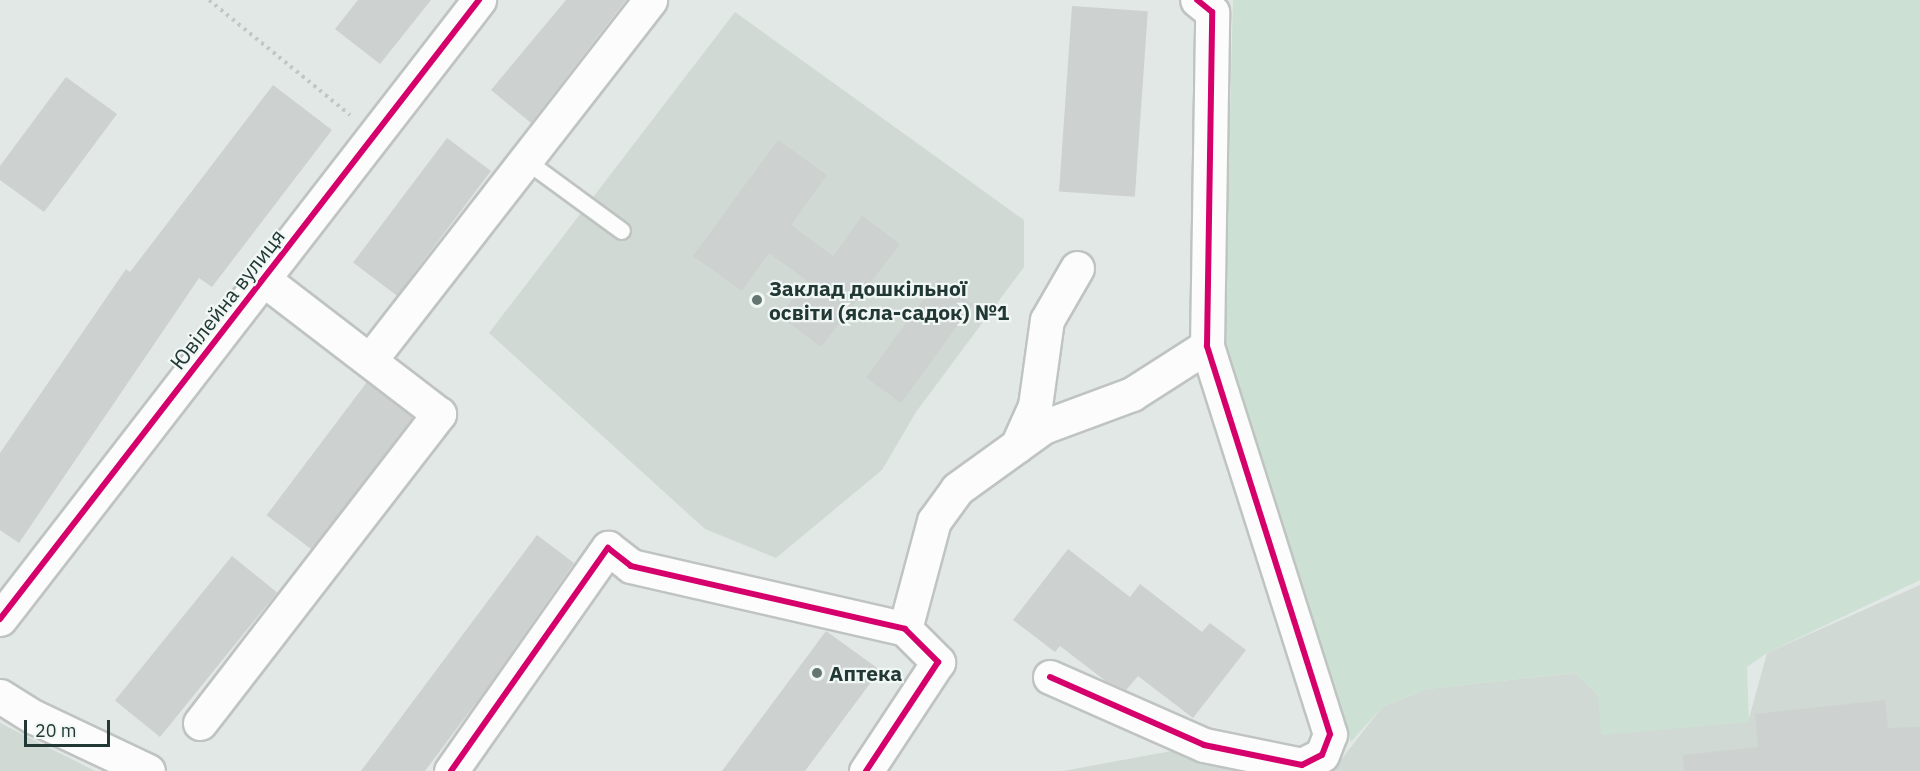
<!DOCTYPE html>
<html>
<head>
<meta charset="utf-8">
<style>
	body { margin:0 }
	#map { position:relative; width:1920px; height:771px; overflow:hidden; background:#e2e8e5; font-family:"IBM Plex Sans",sans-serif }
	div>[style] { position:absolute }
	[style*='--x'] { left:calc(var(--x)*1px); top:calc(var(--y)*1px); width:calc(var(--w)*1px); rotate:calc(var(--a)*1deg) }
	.built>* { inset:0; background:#d1d9d5 }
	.green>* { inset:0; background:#cde0d4 }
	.building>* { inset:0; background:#cdd1d0; transform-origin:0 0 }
	.path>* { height:4px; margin-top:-2px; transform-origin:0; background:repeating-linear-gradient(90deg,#bfc8c5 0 3px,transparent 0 7.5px) }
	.roads { filter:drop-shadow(2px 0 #bfc4c2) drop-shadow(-2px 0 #bfc4c2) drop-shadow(0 2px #bfc4c2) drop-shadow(0 -2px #bfc4c2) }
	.lane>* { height:16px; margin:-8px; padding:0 8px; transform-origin:8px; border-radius:8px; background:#fbfcfb }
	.street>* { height:33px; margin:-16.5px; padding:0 16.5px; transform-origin:16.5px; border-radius:16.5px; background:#fbfcfb }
	.cycleway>* { height:6px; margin:-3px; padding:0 3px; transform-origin:3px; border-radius:3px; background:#d6006c }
	.dots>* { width:16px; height:16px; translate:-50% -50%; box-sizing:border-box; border:3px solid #f0f7f4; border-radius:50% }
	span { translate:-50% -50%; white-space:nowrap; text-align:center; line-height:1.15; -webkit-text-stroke:4.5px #f0f7f4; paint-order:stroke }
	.poi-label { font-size:21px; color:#223834; font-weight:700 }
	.left { translate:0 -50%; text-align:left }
	.street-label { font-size:21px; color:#223834 }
	.scale { position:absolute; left:24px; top:720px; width:86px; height:27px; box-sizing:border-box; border:3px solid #223834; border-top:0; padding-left:8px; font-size:18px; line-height:21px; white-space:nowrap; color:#223834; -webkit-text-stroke:4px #f0f7f4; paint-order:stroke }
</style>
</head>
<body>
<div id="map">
	<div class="built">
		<i style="clip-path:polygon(735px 12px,1024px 220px,1024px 267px,916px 412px,882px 470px,776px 558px,705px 529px,489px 333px)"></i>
		<i style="clip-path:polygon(1920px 585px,1920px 771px,1319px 771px,1340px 761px,1382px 707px,1427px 689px,1576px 673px,1598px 695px,1748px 722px,1767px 653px)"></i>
		<i style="clip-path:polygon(0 723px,95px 771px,0 771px)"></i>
		<i style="clip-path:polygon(1204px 745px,1312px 771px,1063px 771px)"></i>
	</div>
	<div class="green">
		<i style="clip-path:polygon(1233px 0,1920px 0,1920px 580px,1767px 653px,1747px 667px,1749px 722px,1601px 735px,1598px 695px,1575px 673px,1427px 689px,1382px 707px,1351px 742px,1224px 353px)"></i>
	</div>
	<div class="building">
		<i style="clip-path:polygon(358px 0,431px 0,380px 64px,335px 29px)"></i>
		<i style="clip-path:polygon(566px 0,626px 0,531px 123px,491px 90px)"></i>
		<i style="left:1072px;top:6px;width:76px;height:186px;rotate:4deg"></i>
		<i style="clip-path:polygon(66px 77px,117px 114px,44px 212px,0 180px,0 166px)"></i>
		<i style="clip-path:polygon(273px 85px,332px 130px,212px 287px,199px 278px,19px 543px,0 530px,0 453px,126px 269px,130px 272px)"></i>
		<i style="left:447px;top:138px;width:55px;height:156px;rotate:37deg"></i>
		<i style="clip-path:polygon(778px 140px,827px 175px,791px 225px,833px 256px,862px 216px,900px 244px,821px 347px,780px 316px,806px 280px,769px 253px,742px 291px,693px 256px)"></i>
		<i style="left:938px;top:279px;width:43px;height:122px;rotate:36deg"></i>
		<i style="left:367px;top:382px;width:58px;height:167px;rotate:37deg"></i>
		<i style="clip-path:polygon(537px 535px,574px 563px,487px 688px,425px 771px,361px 771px)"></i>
		<i style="clip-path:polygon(1068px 549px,1130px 597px,1140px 584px,1202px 632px,1210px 623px,1246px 650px,1193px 718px,1138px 676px,1126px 690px,1107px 682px,1060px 646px,1055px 652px,1013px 620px)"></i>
		<i style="left:232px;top:556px;width:58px;height:186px;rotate:39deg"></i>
		<i style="clip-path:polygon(826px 631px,880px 670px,805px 771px,722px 771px)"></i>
		<i style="clip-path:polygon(1885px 700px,1888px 728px,1920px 727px,1920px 771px,1684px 771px,1683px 755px,1758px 747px,1755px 714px)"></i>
	</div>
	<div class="path">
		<i style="--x:209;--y:0;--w:182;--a:39.2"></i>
	</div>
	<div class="roads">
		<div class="lane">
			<i style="--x:525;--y:160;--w:120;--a:36.2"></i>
		</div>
		<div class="street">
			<i style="--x:370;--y:360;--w:456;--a:-52.1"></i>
			<i style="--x:1017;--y:446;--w:44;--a:-65.8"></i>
			<i style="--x:1035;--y:406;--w:87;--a:-82.1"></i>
			<i style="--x:1047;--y:320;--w:60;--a:-60"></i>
			<i style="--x:0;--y:619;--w:783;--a:-52.27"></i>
			<i style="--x:905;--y:629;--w:112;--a:-75"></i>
			<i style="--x:934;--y:521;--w:39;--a:-54"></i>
			<i style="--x:957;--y:489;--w:106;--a:-35.8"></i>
			<i style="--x:1043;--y:427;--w:95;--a:-20.3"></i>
			<i style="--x:1132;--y:394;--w:89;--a:-32.6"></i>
			<i style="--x:1050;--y:677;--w:168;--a:23.8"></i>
			<i style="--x:1204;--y:745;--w:100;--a:11.5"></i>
			<i style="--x:1302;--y:765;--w:22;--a:-27"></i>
			<i style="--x:1322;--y:755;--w:22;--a:-69"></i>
			<i style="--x:1330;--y:734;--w:407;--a:-107.6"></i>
			<i style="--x:1207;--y:346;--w:334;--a:-89.1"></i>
			<i style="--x:1212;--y:12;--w:19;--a:-141"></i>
			<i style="--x:0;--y:696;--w:40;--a:32"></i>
			<i style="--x:34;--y:717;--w:126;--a:25.3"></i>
			<i style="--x:200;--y:723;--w:391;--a:-52.3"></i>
			<i style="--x:439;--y:414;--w:222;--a:-142.5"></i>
			<i style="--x:451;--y:771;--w:273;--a:-54.9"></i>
			<i style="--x:608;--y:548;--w:29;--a:38"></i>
			<i style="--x:631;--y:566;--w:281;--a:12.9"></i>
			<i style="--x:905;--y:629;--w:47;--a:45"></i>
			<i style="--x:938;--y:662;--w:131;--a:123.4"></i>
		</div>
	</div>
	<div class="cycleway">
		<i style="--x:0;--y:619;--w:783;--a:-52.27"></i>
		<i style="--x:1050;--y:677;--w:168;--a:23.8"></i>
		<i style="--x:1204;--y:745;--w:100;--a:11.5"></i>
		<i style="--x:1302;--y:765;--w:22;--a:-27"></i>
		<i style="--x:1322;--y:755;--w:22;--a:-69"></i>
		<i style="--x:1330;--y:734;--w:407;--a:-107.6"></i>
		<i style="--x:1207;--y:346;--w:334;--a:-89.1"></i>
		<i style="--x:1212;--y:12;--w:19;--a:-141"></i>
		<i style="--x:451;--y:771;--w:273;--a:-54.9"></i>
		<i style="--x:608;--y:548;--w:29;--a:38"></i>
		<i style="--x:631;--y:566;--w:281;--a:12.9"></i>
		<i style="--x:905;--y:629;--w:47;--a:45"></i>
		<i style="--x:938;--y:662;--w:131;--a:123.4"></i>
	</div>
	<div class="dots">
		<i style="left:757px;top:300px;background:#657672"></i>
		<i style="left:817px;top:673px;background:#657672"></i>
	</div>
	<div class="poi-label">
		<span class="left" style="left:769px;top:300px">Заклад дошкільної<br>освіти (ясла-садок) №1</span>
		<span class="left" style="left:829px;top:673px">Аптека</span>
	</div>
	<div class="street-label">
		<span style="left:227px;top:299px;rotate:-52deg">Ювілейна вулиця</span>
	</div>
	<div class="scale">20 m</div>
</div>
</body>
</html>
